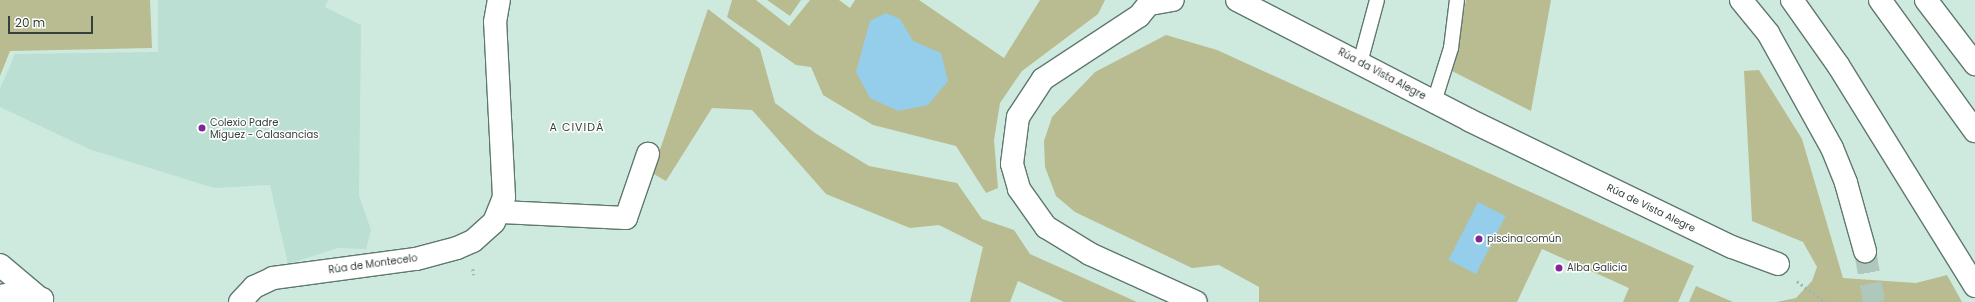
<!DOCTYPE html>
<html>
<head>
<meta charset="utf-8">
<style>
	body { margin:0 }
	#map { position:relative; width:1975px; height:302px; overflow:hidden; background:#ceeadf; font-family:Poppins,sans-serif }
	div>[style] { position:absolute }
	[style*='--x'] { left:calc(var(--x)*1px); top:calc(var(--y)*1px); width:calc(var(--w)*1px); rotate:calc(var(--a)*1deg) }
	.built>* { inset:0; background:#bbdfd2 }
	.green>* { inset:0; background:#b8bc90 }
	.water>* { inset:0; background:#95ceea; transform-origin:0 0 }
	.highway-tunnel>* { height:22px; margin-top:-11px; transform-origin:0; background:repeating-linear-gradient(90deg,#afc8be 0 22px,transparent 0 33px) }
	.path>* { height:2.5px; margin-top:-1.25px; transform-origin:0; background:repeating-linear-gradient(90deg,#9fb6ad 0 2px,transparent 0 5px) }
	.roads { filter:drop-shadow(1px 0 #5f786f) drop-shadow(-1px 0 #5f786f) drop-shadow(0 1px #5f786f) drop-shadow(0 -1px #5f786f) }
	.lane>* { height:14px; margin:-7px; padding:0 7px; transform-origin:7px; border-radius:7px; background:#fff }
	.street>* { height:22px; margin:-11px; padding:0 11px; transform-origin:11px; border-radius:11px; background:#fff }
	.secondary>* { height:22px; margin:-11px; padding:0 11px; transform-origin:11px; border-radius:11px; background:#fff }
	.highway>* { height:22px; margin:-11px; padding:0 11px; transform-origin:11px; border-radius:11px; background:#fff }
	.dots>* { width:11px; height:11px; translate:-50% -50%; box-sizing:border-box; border:2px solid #fff; border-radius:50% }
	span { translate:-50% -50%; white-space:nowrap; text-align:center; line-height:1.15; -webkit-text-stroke:3px #fff; paint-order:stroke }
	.street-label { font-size:10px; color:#35403c }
	.poi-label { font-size:10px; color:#35403c }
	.left { translate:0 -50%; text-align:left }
	.neighbourhood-label { font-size:11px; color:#35403c; letter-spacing:1px }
	.scale { position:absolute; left:8px; top:16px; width:85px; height:18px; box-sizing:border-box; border:2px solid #35403c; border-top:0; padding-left:5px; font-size:12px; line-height:14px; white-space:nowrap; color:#35403c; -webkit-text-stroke:3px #fff; paint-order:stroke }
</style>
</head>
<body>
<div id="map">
	<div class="built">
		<i style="clip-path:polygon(158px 0,328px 0,325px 7px,361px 25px,359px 196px,371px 230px,366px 249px,338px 248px,288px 264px,270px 185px,214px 188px,89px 149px,0 107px,0 89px,15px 54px,158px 52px)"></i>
	</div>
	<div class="green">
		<i style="clip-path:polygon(0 0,150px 0,152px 48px,10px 51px,0 76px)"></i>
		<i style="clip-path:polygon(732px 0,756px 0,789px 26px,810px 0,839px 0,850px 8px,855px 0,919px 0,1004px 58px,1040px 0,1105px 0,1098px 14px,1022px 71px,1000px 103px,994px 140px,998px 188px,986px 193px,956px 146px,873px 125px,823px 95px,811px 67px,796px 65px,727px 17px)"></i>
		<i style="clip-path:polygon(767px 0,801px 0,790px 16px)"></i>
		<i style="clip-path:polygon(1466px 0,1551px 0,1531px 111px,1452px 71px)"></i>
		<i style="clip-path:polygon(708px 9px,760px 49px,775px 103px,815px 133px,869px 166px,957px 183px,982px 219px,1014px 230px,1030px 254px,1137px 302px,1064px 302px,1018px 281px,1010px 302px,970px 302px,983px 247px,939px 225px,910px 228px,826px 194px,752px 110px,712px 108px,666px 181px,652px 173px)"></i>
		<i style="clip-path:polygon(1166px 35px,1217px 50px,1694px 266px,1678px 302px,1623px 302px,1629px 288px,1542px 249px,1517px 302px,1259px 302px,1259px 287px,1219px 265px,1192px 268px,1075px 212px,1056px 196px,1045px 167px,1044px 141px,1052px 117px,1095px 72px)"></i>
		<i style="clip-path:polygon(1759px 70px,1802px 139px,1843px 278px,1916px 283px,1947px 275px,1962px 302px,1777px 302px,1796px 298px,1812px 281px,1817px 267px,1803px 242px,1752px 221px,1744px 71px)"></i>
		<i style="clip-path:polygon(1696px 286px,1733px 302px,1689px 302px)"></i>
	</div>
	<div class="water">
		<i style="clip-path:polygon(886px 13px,900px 19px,913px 41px,941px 53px,948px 81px,928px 105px,898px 111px,870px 98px,856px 72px,870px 21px)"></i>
		<i style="left:1478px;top:202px;width:31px;height:65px;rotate:27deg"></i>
	</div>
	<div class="highway-tunnel">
		<i style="--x:1865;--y:251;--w:52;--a:80"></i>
	</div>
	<div class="path">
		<i style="--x:473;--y:269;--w:6;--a:81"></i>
		<i style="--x:1797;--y:281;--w:36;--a:36"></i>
	</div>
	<div class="roads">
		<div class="lane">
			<i style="--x:1360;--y:63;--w:65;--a:-74.9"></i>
			<i style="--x:1434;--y:102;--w:57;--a:-72.5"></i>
			<i style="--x:1451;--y:48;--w:48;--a:-82.9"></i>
		</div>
		<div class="street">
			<i style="--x:1152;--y:0;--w:21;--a:129"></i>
			<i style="--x:1139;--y:16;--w:115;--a:146.7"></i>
			<i style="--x:1043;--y:79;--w:45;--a:123.3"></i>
			<i style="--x:1018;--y:117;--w:47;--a:97.3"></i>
			<i style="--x:1012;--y:164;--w:26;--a:74"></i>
			<i style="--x:1019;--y:189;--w:47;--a:54.6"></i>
			<i style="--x:1046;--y:227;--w:52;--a:31.5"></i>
			<i style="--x:1090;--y:254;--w:116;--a:24.4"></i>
			<i style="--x:1237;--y:0;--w:261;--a:27.3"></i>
			<i style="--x:1469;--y:120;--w:292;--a:25.8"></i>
			<i style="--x:1732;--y:247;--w:49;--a:20.3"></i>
			<i style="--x:1150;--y:4;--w:23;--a:-10"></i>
			<i style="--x:501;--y:212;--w:125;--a:2.7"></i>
			<i style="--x:626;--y:218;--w:68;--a:-71"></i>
			<i style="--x:240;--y:302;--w:21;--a:-47"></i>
			<i style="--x:254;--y:287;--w:21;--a:-25"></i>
			<i style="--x:273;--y:278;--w:144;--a:-7.6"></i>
			<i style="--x:416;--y:259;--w:42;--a:-15"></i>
			<i style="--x:457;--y:248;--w:17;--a:-24"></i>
			<i style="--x:473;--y:241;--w:28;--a:-42"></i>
			<i style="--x:494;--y:222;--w:27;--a:-68"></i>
			<i style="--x:504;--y:197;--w:175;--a:-92.9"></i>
			<i style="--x:495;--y:22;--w:22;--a:-80"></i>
		</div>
		<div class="secondary">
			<i style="--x:0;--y:265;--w:50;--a:40.1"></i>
			<i style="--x:0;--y:296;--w:16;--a:-11"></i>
			<i style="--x:16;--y:293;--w:27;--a:13"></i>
		</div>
		<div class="highway">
			<i style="--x:1741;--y:0;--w:43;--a:50.7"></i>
			<i style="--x:1768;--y:33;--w:132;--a:60.9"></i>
			<i style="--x:1832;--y:148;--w:38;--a:68"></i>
			<i style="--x:1846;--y:183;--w:71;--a:74.4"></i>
			<i style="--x:1792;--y:0;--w:80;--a:54.7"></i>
			<i style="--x:1838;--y:65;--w:260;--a:58.2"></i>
			<i style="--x:1880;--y:0;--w:162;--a:54.1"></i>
			<i style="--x:1926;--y:0;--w:81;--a:52.6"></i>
		</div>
	</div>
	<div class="dots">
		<i style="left:202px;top:128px;background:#802896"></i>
		<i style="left:1479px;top:239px;background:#802896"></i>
		<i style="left:1559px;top:268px;background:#802896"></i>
	</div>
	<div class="street-label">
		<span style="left:1382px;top:74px;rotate:28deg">Rúa da Vista Alegre</span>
		<span style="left:1651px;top:208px;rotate:26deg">Rúa de Vista Alegre</span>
		<span style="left:373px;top:264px;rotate:-8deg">Rúa de Montecelo</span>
	</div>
	<div class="poi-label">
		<span class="left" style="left:210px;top:128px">Colexio Padre<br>Míguez - Calasancias</span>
		<span class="left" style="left:1487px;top:239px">piscina común</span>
		<span class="left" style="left:1567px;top:268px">Alba Galicia</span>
	</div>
	<div class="neighbourhood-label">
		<span style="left:577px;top:127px">A CIVIDÁ</span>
	</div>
	<div class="scale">20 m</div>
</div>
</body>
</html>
